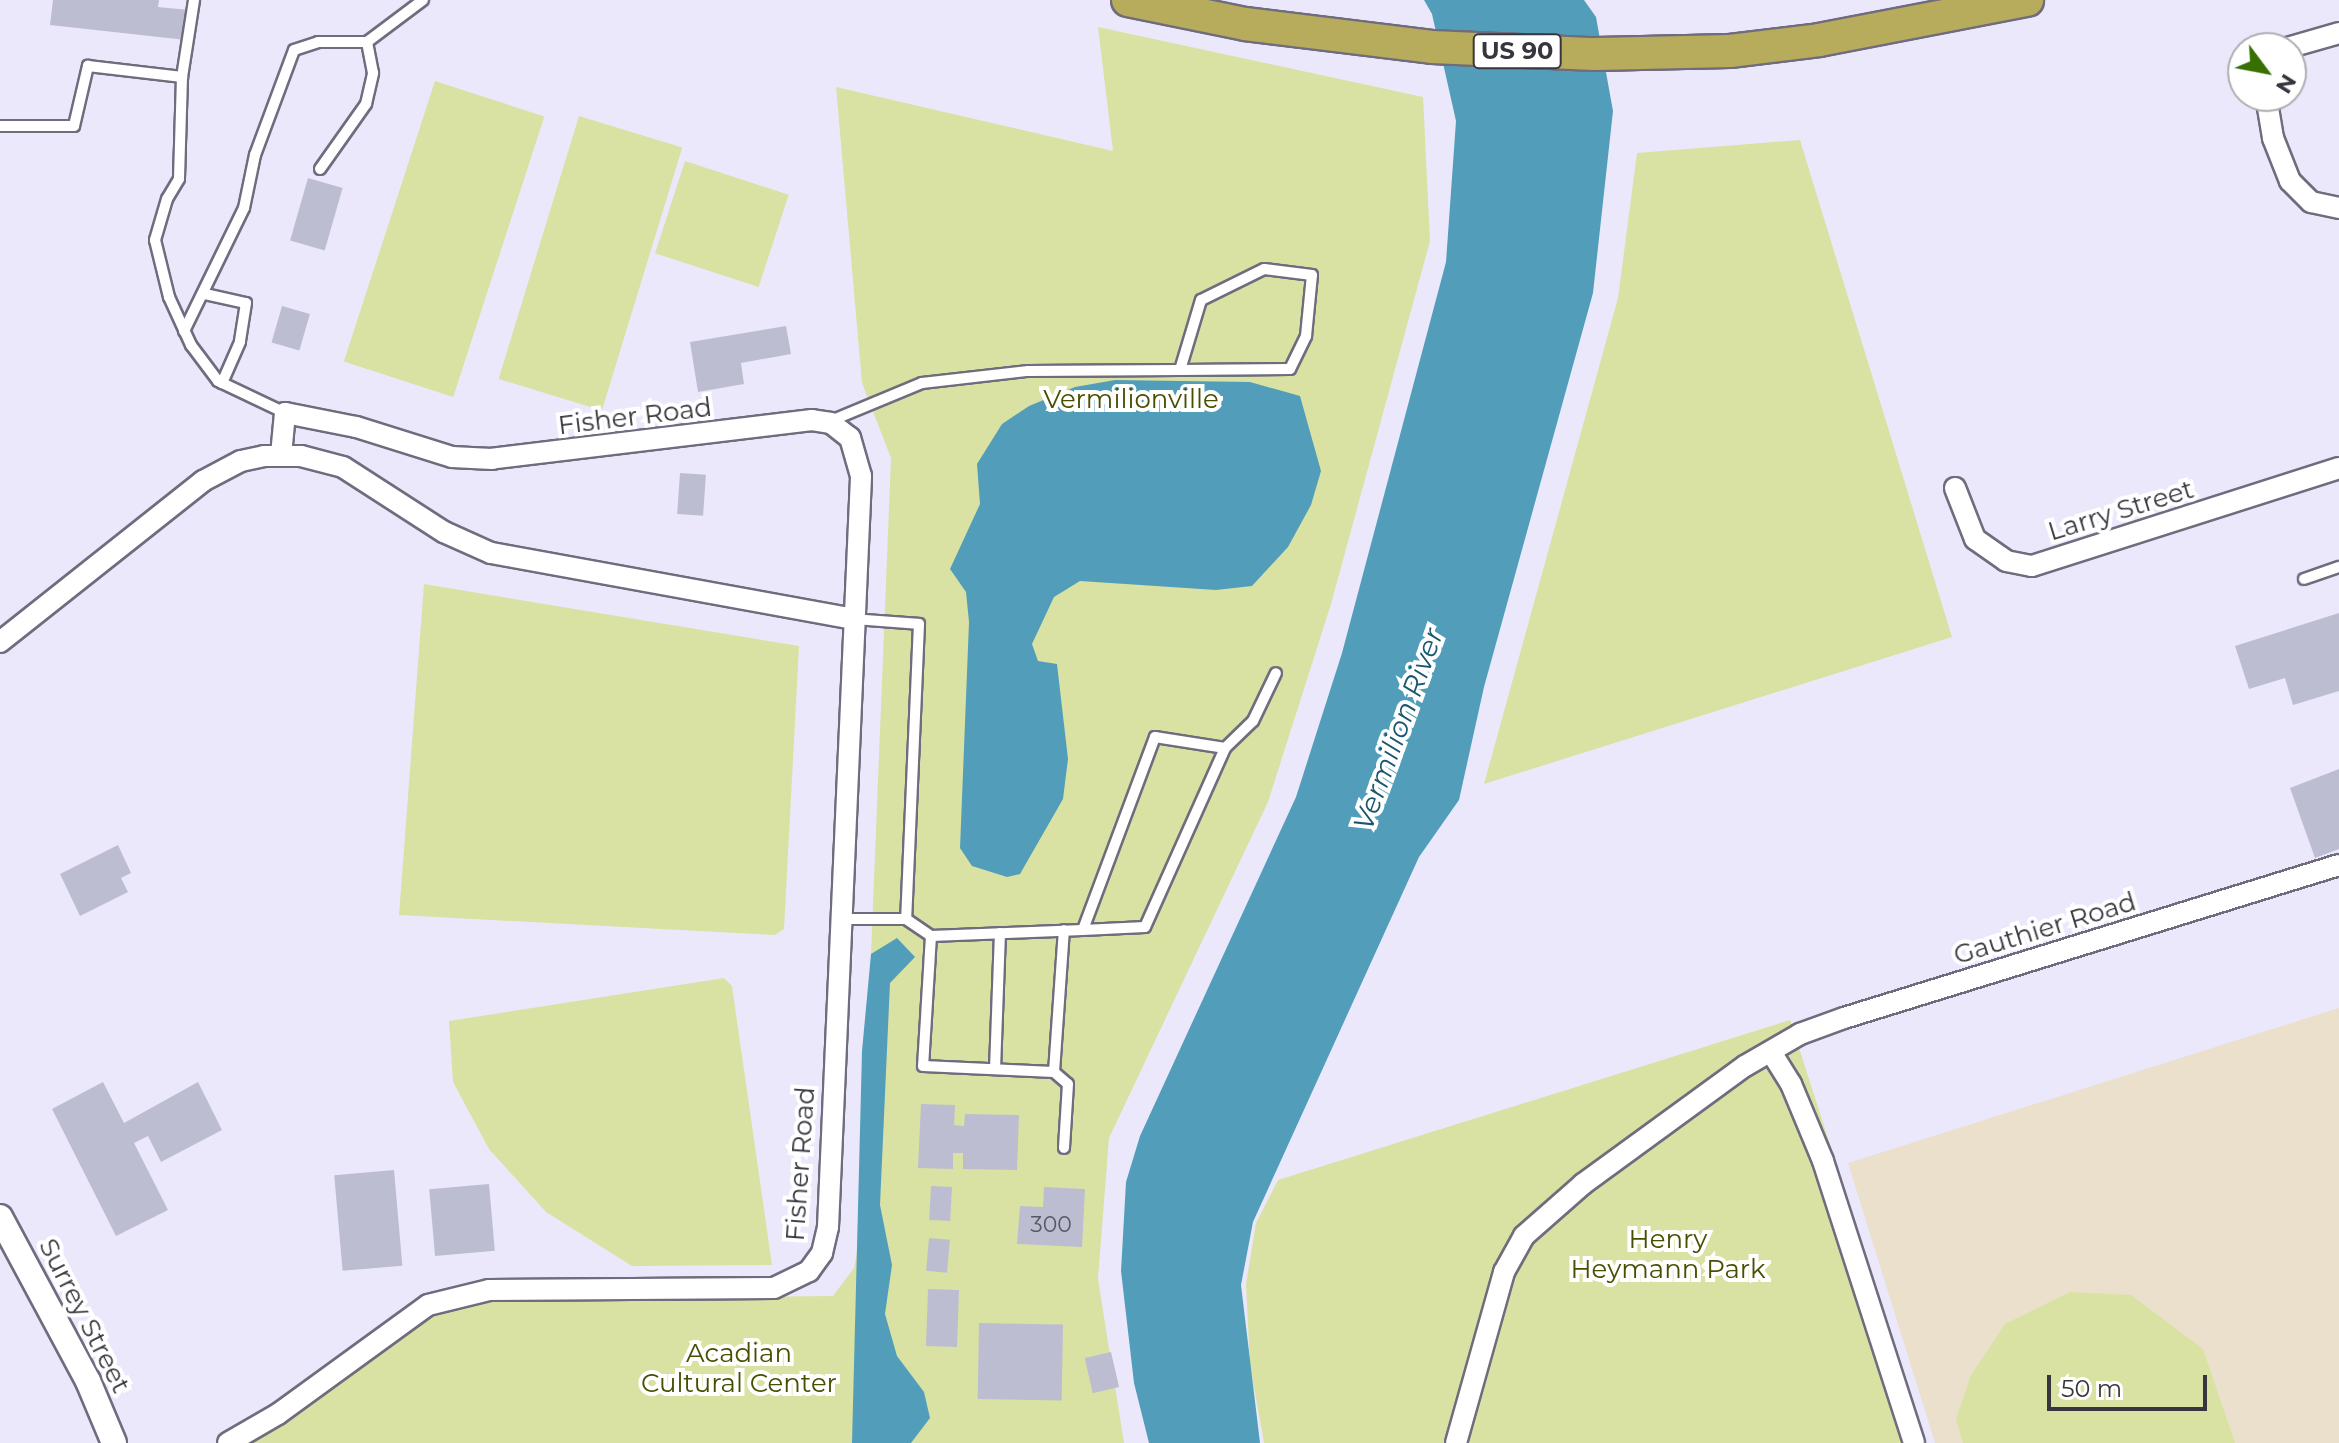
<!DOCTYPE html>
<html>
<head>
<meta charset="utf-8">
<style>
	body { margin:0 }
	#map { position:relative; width:2339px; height:1443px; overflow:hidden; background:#ebe8fc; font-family:Montserrat,sans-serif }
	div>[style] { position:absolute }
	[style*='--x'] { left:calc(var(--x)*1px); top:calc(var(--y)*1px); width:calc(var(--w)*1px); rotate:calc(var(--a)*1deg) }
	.education>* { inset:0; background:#eae0cb }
	.green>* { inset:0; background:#d9e2a3; transform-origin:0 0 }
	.water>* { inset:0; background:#529eba }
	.building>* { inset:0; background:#bdbdd1; transform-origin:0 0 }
	.roads { filter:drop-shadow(2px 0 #706c7e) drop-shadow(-2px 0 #706c7e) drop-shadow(0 2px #706c7e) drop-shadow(0 -2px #706c7e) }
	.service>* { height:10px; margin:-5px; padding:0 5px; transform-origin:5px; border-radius:5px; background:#fff }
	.minor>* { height:20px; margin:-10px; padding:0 10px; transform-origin:10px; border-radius:10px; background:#fff }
	.tertiary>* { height:24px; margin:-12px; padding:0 12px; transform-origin:12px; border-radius:12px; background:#fff }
	.trunk>* { height:32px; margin:-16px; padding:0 16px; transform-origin:16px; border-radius:16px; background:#b7ac5b }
	span { translate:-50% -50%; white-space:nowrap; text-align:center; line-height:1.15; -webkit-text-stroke:8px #fff; paint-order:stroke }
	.number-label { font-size:22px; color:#585863 }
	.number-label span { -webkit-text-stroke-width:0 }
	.shield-label span { padding:2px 6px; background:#fff; border:2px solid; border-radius:6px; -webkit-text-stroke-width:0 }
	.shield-label { font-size:24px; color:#37363e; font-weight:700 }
	.park-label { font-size:26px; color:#494f00 }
	.street-label { font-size:26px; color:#37363e }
	.water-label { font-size:28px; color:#1a576c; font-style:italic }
	.north { position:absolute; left:2227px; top:32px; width:80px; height:80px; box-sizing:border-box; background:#fff; border:2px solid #afafb2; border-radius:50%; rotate:122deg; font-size:22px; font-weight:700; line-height:32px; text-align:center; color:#37363e }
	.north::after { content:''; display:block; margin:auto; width:28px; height:36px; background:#377000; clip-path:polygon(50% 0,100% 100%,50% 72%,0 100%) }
	.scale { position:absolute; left:2047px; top:1375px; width:160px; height:36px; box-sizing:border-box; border:4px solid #37363e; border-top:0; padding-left:10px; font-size:24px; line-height:28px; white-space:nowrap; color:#37363e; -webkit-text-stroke:6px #fff; paint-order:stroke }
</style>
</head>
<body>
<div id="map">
	<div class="education">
		<i style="clip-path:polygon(2339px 1008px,2339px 1443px,1935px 1443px,1848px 1163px)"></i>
	</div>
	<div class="green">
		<i style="clip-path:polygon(1098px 27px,1423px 97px,1430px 241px,1331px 604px,1268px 802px,1109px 1138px,1098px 1279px,1124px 1443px,246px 1443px,425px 1319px,448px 1310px,506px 1299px,833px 1296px,854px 1268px,884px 1112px,871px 954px,891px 458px,862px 383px,836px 87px,1113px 151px)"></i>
		<i style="left:435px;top:81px;width:115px;height:295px;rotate:18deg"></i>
		<i style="left:579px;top:116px;width:108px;height:275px;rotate:17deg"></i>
		<i style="clip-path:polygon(1800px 140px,1952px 637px,1484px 784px,1618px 298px,1637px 153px)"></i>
		<i style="left:685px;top:161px;width:109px;height:97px;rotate:18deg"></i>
		<i style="clip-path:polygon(424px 584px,799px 646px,784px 929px,775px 935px,399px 915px)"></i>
		<i style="clip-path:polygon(724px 978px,732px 986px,772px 1265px,632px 1266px,546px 1212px,489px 1149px,453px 1082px,449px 1021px)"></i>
		<i style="clip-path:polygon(1790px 1020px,1926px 1443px,1264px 1443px,1250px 1365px,1246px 1284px,1256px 1223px,1278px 1180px)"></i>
		<i style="clip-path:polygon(2070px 1292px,2131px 1295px,2203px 1349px,2235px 1443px,1963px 1443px,1956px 1419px,1971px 1375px,2005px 1324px)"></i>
	</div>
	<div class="water">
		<i style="clip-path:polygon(1424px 0,1584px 0,1596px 17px,1613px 111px,1593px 293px,1484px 687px,1459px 800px,1419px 857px,1253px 1222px,1241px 1285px,1260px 1443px,1149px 1443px,1134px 1383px,1121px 1271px,1126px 1182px,1140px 1136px,1296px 797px,1342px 653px,1446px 262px,1456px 121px,1432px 14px)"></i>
		<i style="clip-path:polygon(1115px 380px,1250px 382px,1300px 396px,1321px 471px,1311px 505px,1288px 547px,1252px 586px,1216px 590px,1080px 581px,1054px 597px,1032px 644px,1038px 661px,1057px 664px,1068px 759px,1063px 799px,1020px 874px,1007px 877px,972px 866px,960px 848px,969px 622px,966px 592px,950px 569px,980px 504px,977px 464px,1002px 424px,1029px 406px,1075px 387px)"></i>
		<i style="clip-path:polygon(897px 938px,915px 957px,890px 983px,880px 1205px,892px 1265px,885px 1314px,897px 1356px,924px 1392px,930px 1418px,911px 1443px,852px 1443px,862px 1051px,871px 954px)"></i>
	</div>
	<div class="building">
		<i style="clip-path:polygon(53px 0,159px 0,158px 7px,189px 10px,186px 40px,50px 25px)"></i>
		<i style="left:308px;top:178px;width:36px;height:65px;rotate:16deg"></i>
		<i style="left:282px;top:306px;width:29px;height:38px;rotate:16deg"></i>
		<i style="clip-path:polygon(786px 326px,791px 354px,741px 363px,744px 384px,698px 392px,690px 342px)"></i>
		<i style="left:680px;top:473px;width:26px;height:41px;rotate:4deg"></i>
		<i style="clip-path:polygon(2339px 613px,2339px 691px,2293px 705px,2285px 678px,2249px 689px,2235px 646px)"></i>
		<i style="clip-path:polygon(2339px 769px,2339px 849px,2315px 858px,2290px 788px)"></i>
		<i style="clip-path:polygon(118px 845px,131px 873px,121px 878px,128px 892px,80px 916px,60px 874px)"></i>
		<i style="clip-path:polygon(103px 1082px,124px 1123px,198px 1082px,222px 1130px,161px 1162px,148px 1136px,134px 1143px,168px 1210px,116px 1236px,52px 1109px)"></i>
		<i style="clip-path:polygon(921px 1104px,955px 1105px,954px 1125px,964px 1126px,965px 1114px,1019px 1115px,1017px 1170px,963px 1169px,963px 1153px,953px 1153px,953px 1169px,918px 1168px)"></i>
		<i style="left:394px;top:1170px;width:96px;height:60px;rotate:85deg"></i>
		<i style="left:489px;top:1184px;width:67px;height:60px;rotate:85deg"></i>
		<i style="left:931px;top:1186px;width:21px;height:34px;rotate:3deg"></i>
		<i style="clip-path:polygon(1044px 1187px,1085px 1189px,1082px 1247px,1017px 1244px,1020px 1206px,1043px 1207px)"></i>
		<i style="left:929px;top:1238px;width:21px;height:33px;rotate:5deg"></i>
		<i style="left:928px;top:1289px;width:31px;height:57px;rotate:2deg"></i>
		<i style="left:979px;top:1323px;width:84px;height:76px;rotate:1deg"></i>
		<i style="left:1111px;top:1352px;width:36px;height:27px;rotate:77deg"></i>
	</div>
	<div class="roads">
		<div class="service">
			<i style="--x:182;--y:77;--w:102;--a:91.7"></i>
			<i style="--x:179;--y:179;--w:23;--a:121"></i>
			<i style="--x:167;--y:199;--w:43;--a:106.3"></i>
			<i style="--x:155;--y:240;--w:59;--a:76.2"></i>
			<i style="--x:169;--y:297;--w:53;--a:65.4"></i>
			<i style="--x:191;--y:345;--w:45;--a:53.1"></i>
			<i style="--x:218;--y:381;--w:74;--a:25.5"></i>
			<i style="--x:0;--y:126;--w:74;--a:0"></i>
			<i style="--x:74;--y:126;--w:62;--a:-76.9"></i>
			<i style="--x:88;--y:66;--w:95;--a:6.7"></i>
			<i style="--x:182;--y:77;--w:78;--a:-81.1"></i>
			<i style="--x:320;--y:169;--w:80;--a:-54.7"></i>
			<i style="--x:366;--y:104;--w:32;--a:-77"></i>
			<i style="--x:373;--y:73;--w:32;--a:-101"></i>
			<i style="--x:205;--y:294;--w:42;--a:12.4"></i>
			<i style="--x:246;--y:303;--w:39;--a:99"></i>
			<i style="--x:240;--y:342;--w:45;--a:113.7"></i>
			<i style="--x:184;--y:331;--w:137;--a:-64"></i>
			<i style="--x:244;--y:208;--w:54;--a:-78.3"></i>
			<i style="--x:255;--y:155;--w:112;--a:-69.6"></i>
			<i style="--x:294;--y:50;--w:25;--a:-18"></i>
			<i style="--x:318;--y:42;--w:49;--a:0"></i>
			<i style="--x:367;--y:42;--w:70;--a:-36.9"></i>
			<i style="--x:828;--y:422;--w:102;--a:-22.5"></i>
			<i style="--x:922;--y:383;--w:107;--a:-6.5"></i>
			<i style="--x:1028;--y:371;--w:152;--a:-0.4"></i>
			<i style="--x:1180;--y:370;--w:110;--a:-0.5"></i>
			<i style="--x:1290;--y:369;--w:37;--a:-64"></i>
			<i style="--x:1306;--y:336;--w:61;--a:-84.4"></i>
			<i style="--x:1312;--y:275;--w:48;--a:-172.9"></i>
			<i style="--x:1264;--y:269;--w:70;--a:153.8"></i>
			<i style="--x:1201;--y:300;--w:73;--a:106.7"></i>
			<i style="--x:2304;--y:579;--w:37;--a:-19"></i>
			<i style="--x:853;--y:619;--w:66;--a:4.3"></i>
			<i style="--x:919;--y:624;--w:295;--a:92.5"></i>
			<i style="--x:1225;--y:748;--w:39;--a:-44"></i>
			<i style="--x:1253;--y:721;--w:53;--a:-64.4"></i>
			<i style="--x:840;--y:919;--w:66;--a:0"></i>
			<i style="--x:906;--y:919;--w:30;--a:34"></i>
			<i style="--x:931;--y:936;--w:152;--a:-2.3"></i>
			<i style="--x:1083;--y:930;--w:62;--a:-2.8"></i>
			<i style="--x:1145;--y:927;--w:196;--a:-65.9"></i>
			<i style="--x:1225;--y:748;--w:71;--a:-171.1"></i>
			<i style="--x:1155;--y:737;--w:206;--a:110.5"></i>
			<i style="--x:931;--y:936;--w:130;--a:93.5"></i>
			<i style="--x:923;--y:1066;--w:131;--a:2.6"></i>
			<i style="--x:1054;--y:1072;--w:142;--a:-86"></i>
			<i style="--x:995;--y:1069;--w:136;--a:-87.9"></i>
			<i style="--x:1054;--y:1072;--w:18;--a:41"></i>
			<i style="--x:1068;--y:1084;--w:64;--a:93.6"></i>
		</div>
		<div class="minor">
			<i style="--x:2287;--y:48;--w:54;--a:-16.1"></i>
			<i style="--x:2266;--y:96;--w:43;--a:80.5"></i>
			<i style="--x:2273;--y:138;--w:46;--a:68.4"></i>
			<i style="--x:2290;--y:181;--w:30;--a:45"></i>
			<i style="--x:2311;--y:202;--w:29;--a:12"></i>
			<i style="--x:1955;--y:488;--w:55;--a:68.6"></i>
			<i style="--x:1975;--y:539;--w:38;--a:35"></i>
			<i style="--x:2006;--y:561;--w:26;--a:11"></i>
			<i style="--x:2032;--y:566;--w:322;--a:-17.7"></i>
			<i style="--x:0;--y:642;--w:259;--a:-38.4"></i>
			<i style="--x:203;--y:481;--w:43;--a:-27.8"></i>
			<i style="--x:241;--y:461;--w:24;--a:-12"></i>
			<i style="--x:264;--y:456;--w:37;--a:0"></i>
			<i style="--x:301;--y:456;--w:43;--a:14.7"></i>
			<i style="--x:343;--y:467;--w:120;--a:32.8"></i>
			<i style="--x:444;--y:532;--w:51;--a:24.1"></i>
			<i style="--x:491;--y:553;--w:368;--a:10.3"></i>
			<i style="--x:1771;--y:1052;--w:38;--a:58"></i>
			<i style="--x:1791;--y:1084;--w:83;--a:67.4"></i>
			<i style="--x:1823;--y:1161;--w:296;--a:72.1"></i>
			<i style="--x:228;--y:1443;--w:58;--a:-30.1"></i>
			<i style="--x:278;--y:1414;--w:185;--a:-36"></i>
			<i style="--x:428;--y:1305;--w:63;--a:-13.8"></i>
			<i style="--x:489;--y:1290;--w:285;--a:-0.4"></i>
			<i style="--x:774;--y:1288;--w:39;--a:-26"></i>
			<i style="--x:809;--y:1271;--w:22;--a:-54"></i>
			<i style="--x:822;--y:1253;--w:27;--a:-77"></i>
			<i style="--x:828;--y:1227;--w:752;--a:-87.48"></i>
			<i style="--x:861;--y:476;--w:40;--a:-106"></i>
			<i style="--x:850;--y:438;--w:24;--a:-142"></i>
			<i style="--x:831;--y:423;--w:19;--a:-171"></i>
			<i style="--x:812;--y:420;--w:322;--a:173.1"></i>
			<i style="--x:492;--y:459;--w:40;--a:-177.1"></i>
			<i style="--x:452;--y:457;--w:101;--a:-162.6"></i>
			<i style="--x:356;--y:427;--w:72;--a:-168.8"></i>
			<i style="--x:285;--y:413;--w:42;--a:95.4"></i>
			<i style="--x:1456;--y:1443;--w:178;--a:-74.3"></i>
			<i style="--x:1504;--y:1272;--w:41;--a:-60.9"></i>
			<i style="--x:1524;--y:1236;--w:79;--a:-41.4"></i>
			<i style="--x:1583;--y:1184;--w:200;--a:-36.1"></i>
			<i style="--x:1745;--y:1066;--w:64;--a:-30.2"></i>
			<i style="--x:1800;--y:1034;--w:47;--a:-20"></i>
			<i style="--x:1844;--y:1018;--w:518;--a:-17.18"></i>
		</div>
		<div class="tertiary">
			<i style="--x:0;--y:1217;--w:186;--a:61.8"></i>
			<i style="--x:88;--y:1381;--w:67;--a:67.2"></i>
		</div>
		<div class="trunk">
			<i style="--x:1128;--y:0;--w:119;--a:11.6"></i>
			<i style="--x:1245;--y:24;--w:188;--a:7"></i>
			<i style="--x:1432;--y:47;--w:163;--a:2.5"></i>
			<i style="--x:1595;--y:54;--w:135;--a:-1.3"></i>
			<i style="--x:1730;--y:51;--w:90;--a:-7"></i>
			<i style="--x:1819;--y:40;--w:212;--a:-10.9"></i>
		</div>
	</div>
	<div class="number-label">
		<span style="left:1051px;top:1225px">300</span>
	</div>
	<div class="shield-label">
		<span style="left:1517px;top:51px">US 90</span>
	</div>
	<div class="park-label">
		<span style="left:1131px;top:400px">Vermilionville</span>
		<span style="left:1668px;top:1255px">Henry<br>Heymann Park</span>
		<span style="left:739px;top:1369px">Acadian<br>Cultural Center</span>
	</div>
	<div class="street-label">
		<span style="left:635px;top:417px;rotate:-7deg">Fisher Road</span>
		<span style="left:2121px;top:511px;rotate:-17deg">Larry Street</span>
		<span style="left:2045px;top:929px;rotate:-17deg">Gauthier Road</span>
		<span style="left:801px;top:1164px;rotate:-86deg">Fisher Road</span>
		<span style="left:84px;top:1316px;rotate:63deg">Surrey Street</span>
	</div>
	<div class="water-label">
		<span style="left:1398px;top:729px;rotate:-70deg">Vermilion River</span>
	</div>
	<div class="north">N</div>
	<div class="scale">50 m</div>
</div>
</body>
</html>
